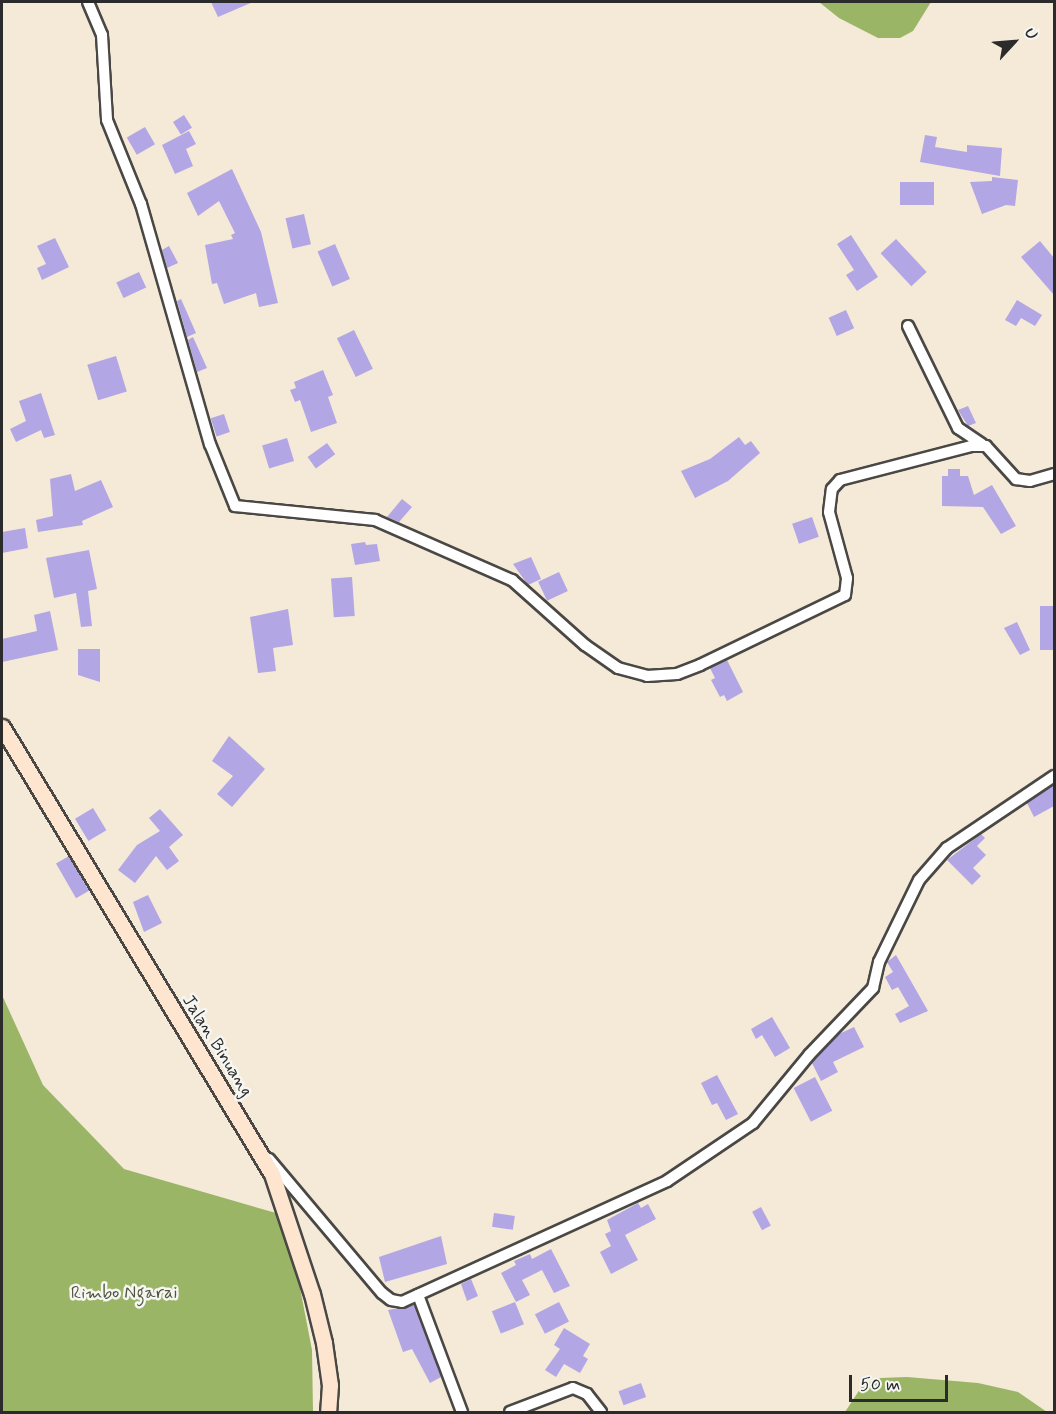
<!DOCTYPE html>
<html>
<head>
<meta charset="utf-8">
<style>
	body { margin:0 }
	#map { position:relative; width:1056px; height:1414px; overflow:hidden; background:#f5e9d7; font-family:Mynerve,sans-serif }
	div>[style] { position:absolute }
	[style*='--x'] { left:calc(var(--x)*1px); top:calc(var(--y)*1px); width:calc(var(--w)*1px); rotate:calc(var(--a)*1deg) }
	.forest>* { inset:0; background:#9ab566 }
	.building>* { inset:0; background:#b2a6e5; transform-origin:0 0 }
	.roads { filter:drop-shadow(2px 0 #494845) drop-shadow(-2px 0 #494845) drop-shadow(0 2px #494845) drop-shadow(0 -2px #494845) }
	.minor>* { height:10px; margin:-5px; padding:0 5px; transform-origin:5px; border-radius:5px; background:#fff }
	.secondary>* { height:15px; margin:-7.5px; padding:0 7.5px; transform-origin:7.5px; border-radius:7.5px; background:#fde5d0 }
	span { translate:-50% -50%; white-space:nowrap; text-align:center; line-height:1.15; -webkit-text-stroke:5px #f6f6f2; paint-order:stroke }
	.street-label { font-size:18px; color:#2b2b2b }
	.park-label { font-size:18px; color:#51553e }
	.frame { position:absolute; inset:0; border:3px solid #2b2b2b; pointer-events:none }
	.north { position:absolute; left:984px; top:12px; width:60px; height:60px; -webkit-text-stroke:4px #f6f6f2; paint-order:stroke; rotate:64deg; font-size:16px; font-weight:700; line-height:24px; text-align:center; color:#2b2b2b }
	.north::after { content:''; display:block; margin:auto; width:21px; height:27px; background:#2b2b2b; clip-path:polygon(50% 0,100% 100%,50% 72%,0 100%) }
	.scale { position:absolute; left:849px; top:1375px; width:99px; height:27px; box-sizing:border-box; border:3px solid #2b2b2b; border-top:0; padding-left:8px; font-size:18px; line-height:21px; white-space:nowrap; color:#2b2b2b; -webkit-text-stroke:4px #f6f6f2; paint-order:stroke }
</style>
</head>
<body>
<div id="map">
	<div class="forest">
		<i style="clip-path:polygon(819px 2px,931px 2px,913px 31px,900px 38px,878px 38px,839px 18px)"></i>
		<i style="clip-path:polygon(2px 995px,43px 1085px,124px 1169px,276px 1213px,300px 1288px,312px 1350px,313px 1412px,2px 1412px)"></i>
		<i style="clip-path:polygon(907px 1377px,978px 1383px,1018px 1392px,1047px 1412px,845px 1412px,862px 1386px,880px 1378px)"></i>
	</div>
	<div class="building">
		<i style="clip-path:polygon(211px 2px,253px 2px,218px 17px)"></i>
		<i style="left:184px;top:115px;width:15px;height:13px;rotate:58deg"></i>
		<i style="left:145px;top:127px;width:20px;height:21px;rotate:60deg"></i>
		<i style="clip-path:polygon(189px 131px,196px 144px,186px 149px,193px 166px,175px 174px,162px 145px)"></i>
		<i style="clip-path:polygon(925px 135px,937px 137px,935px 147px,967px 152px,967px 145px,1002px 148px,1000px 176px,920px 162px)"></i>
		<i style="clip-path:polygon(232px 169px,261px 232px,278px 303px,259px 307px,256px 293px,224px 304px,217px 283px,212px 284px,205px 245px,233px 239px,231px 235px,235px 233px,219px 201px,198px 216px,187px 193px)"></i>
		<i style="clip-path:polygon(992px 177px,1018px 180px,1015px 206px,1006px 205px,982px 214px,970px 182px,992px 181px)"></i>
		<i style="left:934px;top:182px;width:23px;height:34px;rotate:90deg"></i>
		<i style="left:304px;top:214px;width:31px;height:19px;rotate:77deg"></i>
		<i style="clip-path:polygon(851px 235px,878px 277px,857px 291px,846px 275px,854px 270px,837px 244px)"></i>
		<i style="clip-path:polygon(55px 238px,69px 267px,42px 280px,37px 268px,46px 264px,37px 246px)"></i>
		<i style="left:896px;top:239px;width:45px;height:21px;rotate:47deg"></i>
		<i style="clip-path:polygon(1040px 241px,1054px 258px,1054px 295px,1021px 257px)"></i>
		<i style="left:335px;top:244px;width:38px;height:19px;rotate:67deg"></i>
		<i style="clip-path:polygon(169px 246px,178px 263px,167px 268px,162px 250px)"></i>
		<i style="left:139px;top:272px;width:17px;height:25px;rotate:65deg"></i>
		<i style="clip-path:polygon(181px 299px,196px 333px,187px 337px,177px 301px)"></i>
		<i style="clip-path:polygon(1017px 300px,1042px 315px,1035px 326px,1021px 318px,1016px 326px,1005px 320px)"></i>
		<i style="left:846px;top:310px;width:20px;height:19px;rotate:66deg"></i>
		<i style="left:354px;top:330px;width:43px;height:19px;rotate:64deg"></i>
		<i style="clip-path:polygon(193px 337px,207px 368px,197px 372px,188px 340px)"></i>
		<i style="left:116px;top:356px;width:37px;height:30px;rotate:73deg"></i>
		<i style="clip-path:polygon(323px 370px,333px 395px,328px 397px,337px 423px,311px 432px,300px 400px,295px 402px,290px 390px,296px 388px,294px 382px)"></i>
		<i style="clip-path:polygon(41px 393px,55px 435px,44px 438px,41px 430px,16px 442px,10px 429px,26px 421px,19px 401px)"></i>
		<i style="clip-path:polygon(968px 406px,976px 423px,968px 426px,958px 410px)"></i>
		<i style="left:224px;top:414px;width:19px;height:14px;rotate:72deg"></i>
		<i style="clip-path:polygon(739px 437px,745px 445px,751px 441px,760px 453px,728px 481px,695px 498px,681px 471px,710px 459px)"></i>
		<i style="left:287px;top:438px;width:24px;height:26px;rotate:73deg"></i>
		<i style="left:327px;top:443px;width:14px;height:24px;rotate:54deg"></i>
		<i style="clip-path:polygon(948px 469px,960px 469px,960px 476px,968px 476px,974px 495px,992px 485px,1016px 526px,1001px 534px,983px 507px,942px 506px,942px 476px,948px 476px)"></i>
		<i style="clip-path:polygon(71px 474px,75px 491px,101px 480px,113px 507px,82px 521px,83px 525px,38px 532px,36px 520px,53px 516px,50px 479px)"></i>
		<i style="clip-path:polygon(402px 499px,412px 507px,399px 522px,387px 517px)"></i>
		<i style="left:812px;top:517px;width:21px;height:21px;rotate:71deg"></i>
		<i style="clip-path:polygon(25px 528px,28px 548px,2px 553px,2px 532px)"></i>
		<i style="clip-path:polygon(365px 542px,366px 545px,377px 544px,380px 561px,355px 565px,351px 544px)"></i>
		<i style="clip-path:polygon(89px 550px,97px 589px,88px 591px,92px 626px,81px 627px,76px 593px,54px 598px,46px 558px)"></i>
		<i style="clip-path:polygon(531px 557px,541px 579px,528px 585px,513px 564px)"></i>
		<i style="left:559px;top:572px;width:21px;height:23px;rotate:65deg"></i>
		<i style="left:352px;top:577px;width:39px;height:21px;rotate:86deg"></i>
		<i style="left:1054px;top:606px;width:44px;height:14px;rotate:90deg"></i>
		<i style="clip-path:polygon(288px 609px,293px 645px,273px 648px,276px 671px,258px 673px,250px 617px)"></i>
		<i style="clip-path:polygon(50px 611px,58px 650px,2px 662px,2px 639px,37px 631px,34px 615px)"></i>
		<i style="clip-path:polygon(1017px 622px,1030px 650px,1020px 655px,1004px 628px)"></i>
		<i style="clip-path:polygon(78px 649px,100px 649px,100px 682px,78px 675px)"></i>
		<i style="clip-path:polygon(727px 660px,743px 692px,727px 701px,724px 695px,720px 697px,711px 680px,715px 678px,710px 668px)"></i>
		<i style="clip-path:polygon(229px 736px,265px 769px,232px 807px,217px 794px,233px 776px,212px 761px)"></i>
		<i style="clip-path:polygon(1054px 785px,1054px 806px,1034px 817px,1027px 803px)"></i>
		<i style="left:93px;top:808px;width:26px;height:21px;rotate:59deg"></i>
		<i style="clip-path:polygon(160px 809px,183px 835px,169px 847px,179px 861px,167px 870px,156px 856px,135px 883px,118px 870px,137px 845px,160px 831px,149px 818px)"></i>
		<i style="clip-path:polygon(981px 834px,985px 838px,977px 846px,986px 855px,973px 868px,981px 876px,972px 885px,947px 860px)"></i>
		<i style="left:69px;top:856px;width:40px;height:15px;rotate:60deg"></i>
		<i style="clip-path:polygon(148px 895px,162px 923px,144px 932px,133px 902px)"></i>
		<i style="clip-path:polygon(896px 955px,928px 1011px,900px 1023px,895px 1014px,909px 1006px,898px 987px,892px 990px,885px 977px,893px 972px,887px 962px)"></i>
		<i style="clip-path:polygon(772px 1017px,790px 1048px,775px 1057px,762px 1035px,756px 1039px,751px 1029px)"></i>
		<i style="clip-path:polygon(854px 1027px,864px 1047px,833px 1062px,838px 1072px,821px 1081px,812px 1063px,839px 1034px)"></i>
		<i style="clip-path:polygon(717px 1075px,738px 1114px,726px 1120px,717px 1103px,712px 1105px,701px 1083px)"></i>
		<i style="left:815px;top:1077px;width:38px;height:24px;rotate:63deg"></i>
		<i style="clip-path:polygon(638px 1203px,641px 1208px,648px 1204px,656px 1219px,625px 1235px,638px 1260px,611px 1274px,600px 1252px,611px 1246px,605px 1234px,611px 1231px,607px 1220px)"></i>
		<i style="left:761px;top:1207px;width:21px;height:10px;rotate:62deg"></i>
		<i style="left:494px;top:1213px;width:21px;height:14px;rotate:8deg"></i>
		<i style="clip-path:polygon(441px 1236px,447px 1264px,385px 1282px,379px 1257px)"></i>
		<i style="clip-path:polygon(551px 1249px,570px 1286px,554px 1293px,542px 1270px,522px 1280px,530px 1295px,516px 1302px,501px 1273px,516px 1265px,514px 1261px,530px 1254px,532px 1259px)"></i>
		<i style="clip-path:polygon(471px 1279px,478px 1296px,467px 1301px,461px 1284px)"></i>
		<i style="left:515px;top:1302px;width:24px;height:25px;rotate:68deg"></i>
		<i style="left:559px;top:1302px;width:22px;height:27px;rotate:63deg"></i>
		<i style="clip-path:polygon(414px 1305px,441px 1377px,430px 1383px,412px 1349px,403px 1352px,388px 1310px)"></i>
		<i style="clip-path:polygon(564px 1328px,590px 1344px,583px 1356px,588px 1359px,580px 1373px,564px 1364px,556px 1377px,545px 1370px,560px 1349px,554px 1345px)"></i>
		<i style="left:641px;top:1383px;width:15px;height:24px;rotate:70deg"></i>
	</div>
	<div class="roads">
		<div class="minor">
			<i style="--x:88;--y:2;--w:36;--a:67"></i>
			<i style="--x:102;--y:35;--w:85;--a:86.6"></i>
			<i style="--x:107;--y:120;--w:91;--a:68"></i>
			<i style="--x:141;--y:204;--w:250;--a:74"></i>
			<i style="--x:210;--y:444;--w:67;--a:68"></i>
			<i style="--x:235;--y:506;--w:141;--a:5.7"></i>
			<i style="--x:375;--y:520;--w:150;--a:23.7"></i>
			<i style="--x:512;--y:580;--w:98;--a:41.7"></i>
			<i style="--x:585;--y:645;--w:40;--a:34.9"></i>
			<i style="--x:618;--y:668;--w:30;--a:15"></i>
			<i style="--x:647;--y:676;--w:30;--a:-4"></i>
			<i style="--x:677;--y:674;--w:25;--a:-21"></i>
			<i style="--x:700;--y:665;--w:161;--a:-25.8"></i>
			<i style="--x:845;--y:595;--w:17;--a:-83"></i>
			<i style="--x:847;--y:578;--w:68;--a:-105.3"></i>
			<i style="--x:829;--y:512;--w:23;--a:-83"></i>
			<i style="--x:832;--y:489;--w:12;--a:-48"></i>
			<i style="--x:840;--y:480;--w:135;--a:-14.5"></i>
			<i style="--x:971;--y:446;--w:15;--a:0"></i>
			<i style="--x:986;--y:446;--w:45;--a:47.7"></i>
			<i style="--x:1016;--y:479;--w:14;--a:8"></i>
			<i style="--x:1030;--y:481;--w:25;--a:-16"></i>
			<i style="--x:908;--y:326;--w:114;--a:63.9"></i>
			<i style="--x:958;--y:428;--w:29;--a:34"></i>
			<i style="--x:269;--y:1159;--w:175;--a:49.9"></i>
			<i style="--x:382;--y:1293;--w:11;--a:38"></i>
			<i style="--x:391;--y:1300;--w:11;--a:10"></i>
			<i style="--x:402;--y:1302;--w:291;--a:-24.5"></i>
			<i style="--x:667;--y:1181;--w:104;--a:-34"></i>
			<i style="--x:753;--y:1123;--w:88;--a:-50.5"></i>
			<i style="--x:809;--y:1055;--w:93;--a:-46.3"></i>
			<i style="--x:873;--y:988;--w:27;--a:-77"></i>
			<i style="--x:879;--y:962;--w:91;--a:-64"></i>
			<i style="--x:919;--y:880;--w:43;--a:-48.8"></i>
			<i style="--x:947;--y:848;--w:129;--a:-33.9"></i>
			<i style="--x:418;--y:1295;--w:125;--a:69.4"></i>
			<i style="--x:510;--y:1412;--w:67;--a:-20.9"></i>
			<i style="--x:573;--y:1388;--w:15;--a:23"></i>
			<i style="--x:587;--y:1394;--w:23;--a:52"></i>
		</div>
		<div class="secondary">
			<i style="--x:2;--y:727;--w:522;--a:58.87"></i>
			<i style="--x:272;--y:1174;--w:126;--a:71.6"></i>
			<i style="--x:312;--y:1294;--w:50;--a:76.2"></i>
			<i style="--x:324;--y:1343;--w:42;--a:81.9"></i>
			<i style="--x:330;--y:1385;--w:27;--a:94"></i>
		</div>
	</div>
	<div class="street-label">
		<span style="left:217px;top:1046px;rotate:58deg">Jalan Binuang</span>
	</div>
	<div class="park-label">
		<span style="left:124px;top:1293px">Rimbo Ngarai</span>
	</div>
	<div class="frame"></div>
	<div class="north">U</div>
	<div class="scale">50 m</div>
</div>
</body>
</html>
